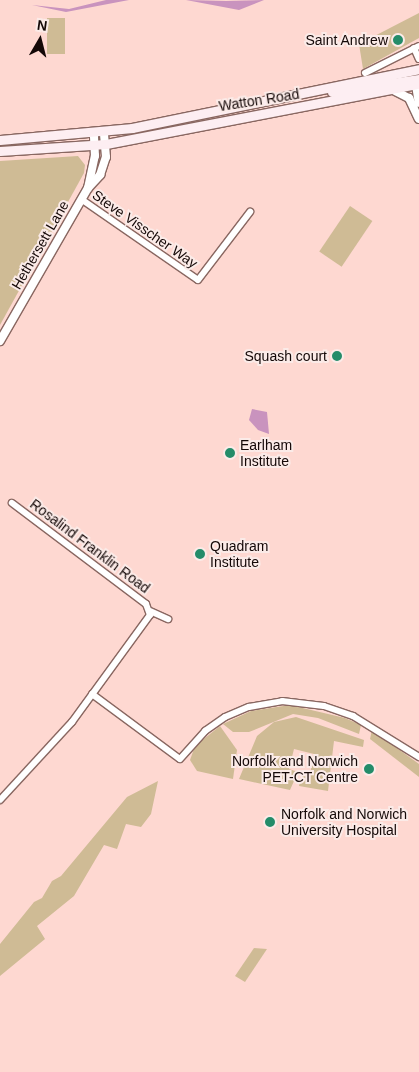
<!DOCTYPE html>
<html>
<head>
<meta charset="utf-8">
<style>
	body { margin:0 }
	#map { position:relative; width:419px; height:1072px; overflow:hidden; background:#fed8d1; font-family:Arial,sans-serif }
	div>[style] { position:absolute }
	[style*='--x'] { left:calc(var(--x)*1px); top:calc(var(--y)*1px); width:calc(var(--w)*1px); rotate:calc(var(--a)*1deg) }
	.green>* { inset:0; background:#cfbb95; transform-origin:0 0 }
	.water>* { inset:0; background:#c993be }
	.roads { filter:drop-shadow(1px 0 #896761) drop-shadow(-1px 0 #896761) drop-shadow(0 1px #896761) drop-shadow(0 -1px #896761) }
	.minor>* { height:6px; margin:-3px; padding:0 3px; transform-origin:3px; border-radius:3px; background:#fff }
	.tertiary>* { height:8px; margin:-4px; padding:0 4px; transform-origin:4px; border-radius:4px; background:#fff }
	.secondary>* { height:9px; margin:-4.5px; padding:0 4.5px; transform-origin:4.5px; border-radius:4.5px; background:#fdeef2 }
	.dots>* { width:14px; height:14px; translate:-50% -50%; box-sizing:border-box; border:2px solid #fbebe8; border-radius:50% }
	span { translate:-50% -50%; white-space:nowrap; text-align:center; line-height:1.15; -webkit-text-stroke:4px #fbebe8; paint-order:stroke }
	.poi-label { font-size:14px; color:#140807 }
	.right { translate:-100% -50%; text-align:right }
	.left { translate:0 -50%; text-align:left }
	.street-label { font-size:14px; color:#140807 }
	.north { position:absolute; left:15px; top:15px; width:50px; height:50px; -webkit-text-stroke:4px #fbebe8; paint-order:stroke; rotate:8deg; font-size:14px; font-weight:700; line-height:20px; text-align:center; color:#140807 }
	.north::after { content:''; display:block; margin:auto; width:18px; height:22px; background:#140807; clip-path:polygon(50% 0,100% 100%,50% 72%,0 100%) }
</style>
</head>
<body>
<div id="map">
	<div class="green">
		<i style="clip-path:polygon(419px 13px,419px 38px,363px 69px,359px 44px)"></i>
		<i style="left:47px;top:18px;width:18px;height:36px"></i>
		<i style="clip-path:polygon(78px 156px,85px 165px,84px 173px,0 325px,0 161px)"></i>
		<i style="left:350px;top:206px;width:27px;height:55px;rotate:34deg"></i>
		<i style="clip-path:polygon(290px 705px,345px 718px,361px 725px,359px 734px,318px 718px,293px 714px,249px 732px,233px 732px,223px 724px,251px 711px)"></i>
		<i style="clip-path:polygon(296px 717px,364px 740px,363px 747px,334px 741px,328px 791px,299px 786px,302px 773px,310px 774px,314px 754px,294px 749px,289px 769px,298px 772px,290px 790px,239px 779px,257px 736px,274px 722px)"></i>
		<i style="clip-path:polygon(220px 726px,237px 750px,233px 779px,197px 771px,190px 760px,195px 746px)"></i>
		<i style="clip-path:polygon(372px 730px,419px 764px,419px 777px,370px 739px)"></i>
		<i style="clip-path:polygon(158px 781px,151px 814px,141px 827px,126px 824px,117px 849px,104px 845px,74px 896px,37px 926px,45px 939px,0 976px,0 944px,34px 902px,42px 898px,52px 881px,61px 876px,127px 797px)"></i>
		<i style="clip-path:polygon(254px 948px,267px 949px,245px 982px,235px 976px)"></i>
	</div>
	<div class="water">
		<i style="clip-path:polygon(106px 0,129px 0,66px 12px,32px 5px,69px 9px)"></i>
		<i style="clip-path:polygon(186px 0,226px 1px,264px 0,239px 10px)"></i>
		<i style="clip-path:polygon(252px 409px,267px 412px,269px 434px,258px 430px,249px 420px)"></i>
	</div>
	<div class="roads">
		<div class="minor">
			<i style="--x:414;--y:48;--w:12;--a:66"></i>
			<i style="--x:365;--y:73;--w:60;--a:-26.6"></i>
			<i style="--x:81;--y:199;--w:142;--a:34.7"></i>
			<i style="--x:198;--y:280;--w:86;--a:-52.6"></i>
			<i style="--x:150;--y:611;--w:20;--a:24"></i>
			<i style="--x:92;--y:694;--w:109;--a:36.5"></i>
			<i style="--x:180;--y:759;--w:38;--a:-48"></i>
			<i style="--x:205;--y:731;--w:24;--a:-35"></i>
			<i style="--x:225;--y:717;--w:26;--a:-23"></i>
			<i style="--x:249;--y:707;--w:34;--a:-10"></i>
			<i style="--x:282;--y:701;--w:42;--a:6.8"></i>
			<i style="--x:324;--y:706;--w:31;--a:19"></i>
			<i style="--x:353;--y:716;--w:78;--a:31.8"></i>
			<i style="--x:0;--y:800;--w:106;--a:-47.3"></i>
			<i style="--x:72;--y:722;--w:132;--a:-53.9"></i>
			<i style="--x:150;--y:615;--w:12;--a:-110"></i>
			<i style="--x:146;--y:604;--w:168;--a:-143"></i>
		</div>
		<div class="tertiary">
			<i style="--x:416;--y:85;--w:18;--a:81"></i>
			<i style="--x:395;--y:91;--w:16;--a:27"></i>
			<i style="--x:409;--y:98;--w:23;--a:65"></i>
			<i style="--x:88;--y:188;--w:33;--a:-78"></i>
			<i style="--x:95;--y:156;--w:22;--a:-93"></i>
			<i style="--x:0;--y:341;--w:177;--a:-60.1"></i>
			<i style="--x:88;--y:188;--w:18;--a:-47"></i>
			<i style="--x:100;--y:175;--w:19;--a:-72"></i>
			<i style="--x:106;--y:157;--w:25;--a:-95"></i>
		</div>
		<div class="secondary">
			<i style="--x:332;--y:92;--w:88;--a:-8.5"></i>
			<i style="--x:0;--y:140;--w:133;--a:-5.2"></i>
			<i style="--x:132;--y:128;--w:293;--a:-11.6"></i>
			<i style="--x:0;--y:151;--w:106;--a:-3.8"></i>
			<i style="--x:106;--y:144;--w:319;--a:-10.9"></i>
		</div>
	</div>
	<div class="dots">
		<i style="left:398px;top:40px;background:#248c69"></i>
		<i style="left:337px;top:356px;background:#248c69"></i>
		<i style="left:230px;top:453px;background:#248c69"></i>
		<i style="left:200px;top:554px;background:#248c69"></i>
		<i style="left:369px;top:769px;background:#248c69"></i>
		<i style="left:270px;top:822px;background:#248c69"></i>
	</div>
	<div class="poi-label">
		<span class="right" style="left:388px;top:40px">Saint Andrew</span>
		<span class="right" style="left:327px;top:356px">Squash court</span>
		<span class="left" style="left:240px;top:453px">Earlham<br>Institute</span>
		<span class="left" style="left:210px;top:554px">Quadram<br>Institute</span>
		<span class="right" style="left:358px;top:769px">Norfolk and Norwich<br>PET-CT Centre</span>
		<span class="left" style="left:281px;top:822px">Norfolk and Norwich<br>University Hospital</span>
	</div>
	<div class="street-label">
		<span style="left:259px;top:100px;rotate:-9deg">Watton Road</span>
		<span style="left:145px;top:229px;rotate:35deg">Steve Visscher Way</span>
		<span style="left:40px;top:245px;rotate:-60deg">Hethersett Lane</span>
		<span style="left:90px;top:546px;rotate:37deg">Rosalind Franklin Road</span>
	</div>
	<div class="north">N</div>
</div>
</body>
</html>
